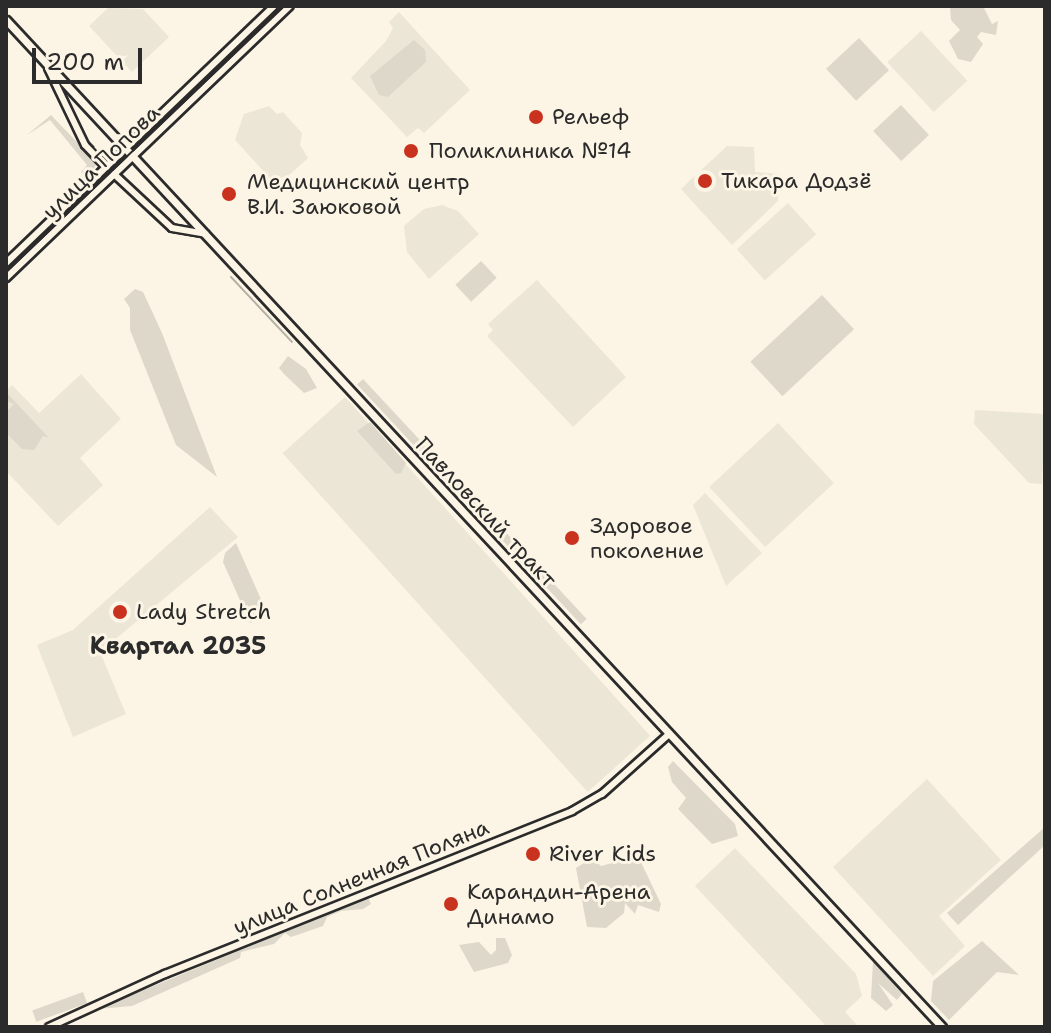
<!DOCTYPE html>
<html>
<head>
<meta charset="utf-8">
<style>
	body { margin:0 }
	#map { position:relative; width:1051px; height:1033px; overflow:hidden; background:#fcf5e5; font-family:"Shantell Sans",sans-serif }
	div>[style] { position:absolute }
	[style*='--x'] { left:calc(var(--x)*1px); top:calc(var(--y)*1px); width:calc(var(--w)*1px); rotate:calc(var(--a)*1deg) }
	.built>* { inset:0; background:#ece6d7; transform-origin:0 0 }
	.green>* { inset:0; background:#ded8ca; transform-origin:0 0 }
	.stream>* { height:2px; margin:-1px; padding:0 1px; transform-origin:1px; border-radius:1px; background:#b4b0a5 }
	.roads { filter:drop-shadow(2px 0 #2b2b2b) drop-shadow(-2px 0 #2b2b2b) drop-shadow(0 2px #2b2b2b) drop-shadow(0 -2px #2b2b2b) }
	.secondary>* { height:6px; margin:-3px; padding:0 3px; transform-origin:3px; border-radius:3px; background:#fcf5e5 }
	.primary>* { height:7px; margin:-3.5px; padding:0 3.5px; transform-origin:3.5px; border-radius:3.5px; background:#fcf5e5 }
	.tram>* { height:2px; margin:-1px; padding:0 1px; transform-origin:1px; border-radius:1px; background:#2b2b2b }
	.dots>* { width:22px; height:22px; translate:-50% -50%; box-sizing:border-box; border:4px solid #fcf5e5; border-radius:50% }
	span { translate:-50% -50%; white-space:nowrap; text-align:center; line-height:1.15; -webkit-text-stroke:6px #fcf5e5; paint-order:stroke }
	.poi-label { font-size:22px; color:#2b2b2b }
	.left { translate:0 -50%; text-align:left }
	.street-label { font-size:22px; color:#2b2b2b }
	.neighbourhood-label { font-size:24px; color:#2b2b2b; font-weight:700 }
	.frame { position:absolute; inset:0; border:8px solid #2b2b2b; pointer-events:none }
	.scale { position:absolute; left:32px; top:48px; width:110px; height:36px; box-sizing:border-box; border:4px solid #2b2b2b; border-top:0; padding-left:10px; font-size:24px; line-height:28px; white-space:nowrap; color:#2b2b2b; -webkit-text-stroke:6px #fcf5e5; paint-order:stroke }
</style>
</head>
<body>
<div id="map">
	<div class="built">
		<i style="clip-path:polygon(108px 8px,143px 9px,169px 37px,132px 72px,89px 26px)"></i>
		<i style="clip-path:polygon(399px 12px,470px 90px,424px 133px,418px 128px,407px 137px,351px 78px,386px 41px,393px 28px,389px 22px)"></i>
		<i style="left:921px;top:31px;width:68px;height:46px;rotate:47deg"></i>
		<i style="clip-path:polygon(269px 106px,277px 114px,283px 112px,302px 133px,300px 145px,308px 158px,277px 186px,235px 140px,244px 114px)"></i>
		<i style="clip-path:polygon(727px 146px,754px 147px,755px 172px,780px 174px,778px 201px,732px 245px,681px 189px)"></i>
		<i style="left:788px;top:203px;width:42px;height:69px;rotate:48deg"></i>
		<i style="clip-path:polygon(442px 205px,458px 211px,479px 234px,429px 279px,407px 252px,404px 226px,424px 209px)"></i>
		<i style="clip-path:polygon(537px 280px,626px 377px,573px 427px,487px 336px,493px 330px,488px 324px)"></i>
		<i style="clip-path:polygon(81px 374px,121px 419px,80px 458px,103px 485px,58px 526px,6px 471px,6px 391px,12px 385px,39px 413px)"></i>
		<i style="left:345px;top:397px;width:456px;height:84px;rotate:48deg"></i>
		<i style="clip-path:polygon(975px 410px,1045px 414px,1042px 484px,1029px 483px,974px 424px)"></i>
		<i style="left:778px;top:423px;width:82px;height:94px;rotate:47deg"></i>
		<i style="clip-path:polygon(705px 493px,762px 553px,726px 586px,693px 505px)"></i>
		<i style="clip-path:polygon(210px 507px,238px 537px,100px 652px,126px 714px,73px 737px,37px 645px,73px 630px)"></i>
		<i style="clip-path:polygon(927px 779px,1001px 860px,939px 916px,965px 946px,933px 976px,833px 867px)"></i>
		<i style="clip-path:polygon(735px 848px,856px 974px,862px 996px,845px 1012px,859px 1027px,827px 1027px,695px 886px)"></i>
	</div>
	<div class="green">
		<i style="clip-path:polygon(950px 6px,983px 6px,992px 24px,998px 21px,996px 35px,981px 32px,977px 37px,983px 44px,971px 62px,958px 59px,949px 41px,960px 30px,951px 20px)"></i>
		<i style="left:859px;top:38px;width:44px;height:45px;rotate:47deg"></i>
		<i style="clip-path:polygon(414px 40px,425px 50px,426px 62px,388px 97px,379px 95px,370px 76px)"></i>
		<i style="left:901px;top:105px;width:41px;height:38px;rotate:47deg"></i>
		<i style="clip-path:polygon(51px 115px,97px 163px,87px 180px,81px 172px,87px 165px,50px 120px,27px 135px)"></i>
		<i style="left:481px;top:261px;width:23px;height:35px;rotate:47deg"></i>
		<i style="clip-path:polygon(135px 289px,143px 292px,162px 333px,217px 477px,176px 445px,130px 330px,130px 308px,124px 299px)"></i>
		<i style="left:822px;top:295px;width:47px;height:98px;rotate:47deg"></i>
		<i style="clip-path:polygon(288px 356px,306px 369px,317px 388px,304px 393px,284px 374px,279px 368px)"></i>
		<i style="left:363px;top:379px;width:328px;height:8px;rotate:47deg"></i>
		<i style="clip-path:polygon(6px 392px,49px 438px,43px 436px,34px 450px,22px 449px,6px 433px,6px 412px,14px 404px,6px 401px)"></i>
		<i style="clip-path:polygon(370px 422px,406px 463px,401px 473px,396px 474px,357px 431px)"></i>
		<i style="clip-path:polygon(236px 543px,268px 615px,250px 623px,223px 562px,225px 553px)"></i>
		<i style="clip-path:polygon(673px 761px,735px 824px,738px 836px,712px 844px,678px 809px,686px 798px,672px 782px,668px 767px)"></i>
		<i style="clip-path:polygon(1045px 827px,1045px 845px,958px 925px,947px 913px)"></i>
		<i style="clip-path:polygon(638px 856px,661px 904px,659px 912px,638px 905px,635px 914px,625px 903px,624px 913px,606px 928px,587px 927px,576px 868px,592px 858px,601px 866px)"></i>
		<i style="clip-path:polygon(368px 897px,371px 904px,363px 909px,341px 911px,327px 917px,323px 926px,291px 937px,285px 933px,274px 944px,241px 952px,240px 958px,132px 1006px,98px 1009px)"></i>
		<i style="clip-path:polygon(496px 938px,505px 938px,512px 955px,508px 963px,474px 972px,459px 945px,479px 942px,491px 955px,496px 950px)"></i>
		<i style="clip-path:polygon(982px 941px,1019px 975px,997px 972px,949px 1020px,931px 1001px,933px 981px)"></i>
		<i style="clip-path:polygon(873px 961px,902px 994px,897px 1000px,878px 983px,893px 1005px,886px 1011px,871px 998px)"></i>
		<i style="left:83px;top:992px;width:12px;height:54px;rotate:70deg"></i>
	</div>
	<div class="stream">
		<i style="--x:231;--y:277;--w:89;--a:46.8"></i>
	</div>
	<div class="roads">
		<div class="secondary">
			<i style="--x:48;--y:68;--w:85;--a:64.3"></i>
			<i style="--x:85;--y:145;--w:30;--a:46"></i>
			<i style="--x:114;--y:174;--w:79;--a:43"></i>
			<i style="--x:172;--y:228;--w:34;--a:10"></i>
			<i style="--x:6;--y:263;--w:371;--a:-43.8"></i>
			<i style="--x:6;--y:278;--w:393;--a:-43.8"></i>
			<i style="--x:49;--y:1027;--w:128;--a:-24.6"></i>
			<i style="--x:165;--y:974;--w:438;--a:-21.8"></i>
			<i style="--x:572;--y:811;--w:34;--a:-30"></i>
			<i style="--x:602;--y:794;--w:90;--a:-41.8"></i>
		</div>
		<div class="primary">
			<i style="--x:6;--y:20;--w:1375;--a:47.09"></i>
		</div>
	</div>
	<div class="tram">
		<i style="--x:6;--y:272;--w:385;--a:-43.7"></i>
	</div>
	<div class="dots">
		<i style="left:536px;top:117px;background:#c8321e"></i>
		<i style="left:411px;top:151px;background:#c8321e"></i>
		<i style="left:705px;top:181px;background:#c8321e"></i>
		<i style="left:229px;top:194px;background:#c8321e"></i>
		<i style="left:572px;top:538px;background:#c8321e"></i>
		<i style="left:120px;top:612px;background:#c8321e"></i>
		<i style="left:533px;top:854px;background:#c8321e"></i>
		<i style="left:451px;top:904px;background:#c8321e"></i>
	</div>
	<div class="poi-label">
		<span class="left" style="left:552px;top:117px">Рельеф</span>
		<span class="left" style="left:429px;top:151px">Поликлиника №14</span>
		<span class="left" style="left:247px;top:194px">Медицинский центр<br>В.И. Заюковой</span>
		<span class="left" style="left:721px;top:181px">Тикара Додзё</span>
		<span class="left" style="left:590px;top:538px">Здоровое<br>поколение</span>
		<span class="left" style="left:136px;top:612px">Lady Stretch</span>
		<span class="left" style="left:549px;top:854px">River Kids</span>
		<span class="left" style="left:467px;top:904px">Карандин-Арена<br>Динамо</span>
	</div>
	<div class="street-label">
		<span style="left:101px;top:162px;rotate:-44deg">улица Попова</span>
		<span style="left:486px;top:512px;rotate:47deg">Павловский тракт</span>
		<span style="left:361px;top:877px;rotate:-22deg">улица Солнечная Поляна</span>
	</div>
	<div class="neighbourhood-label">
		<span style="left:178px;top:647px">Квартал 2035</span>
	</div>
	<div class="frame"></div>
	<div class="scale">200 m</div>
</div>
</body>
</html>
